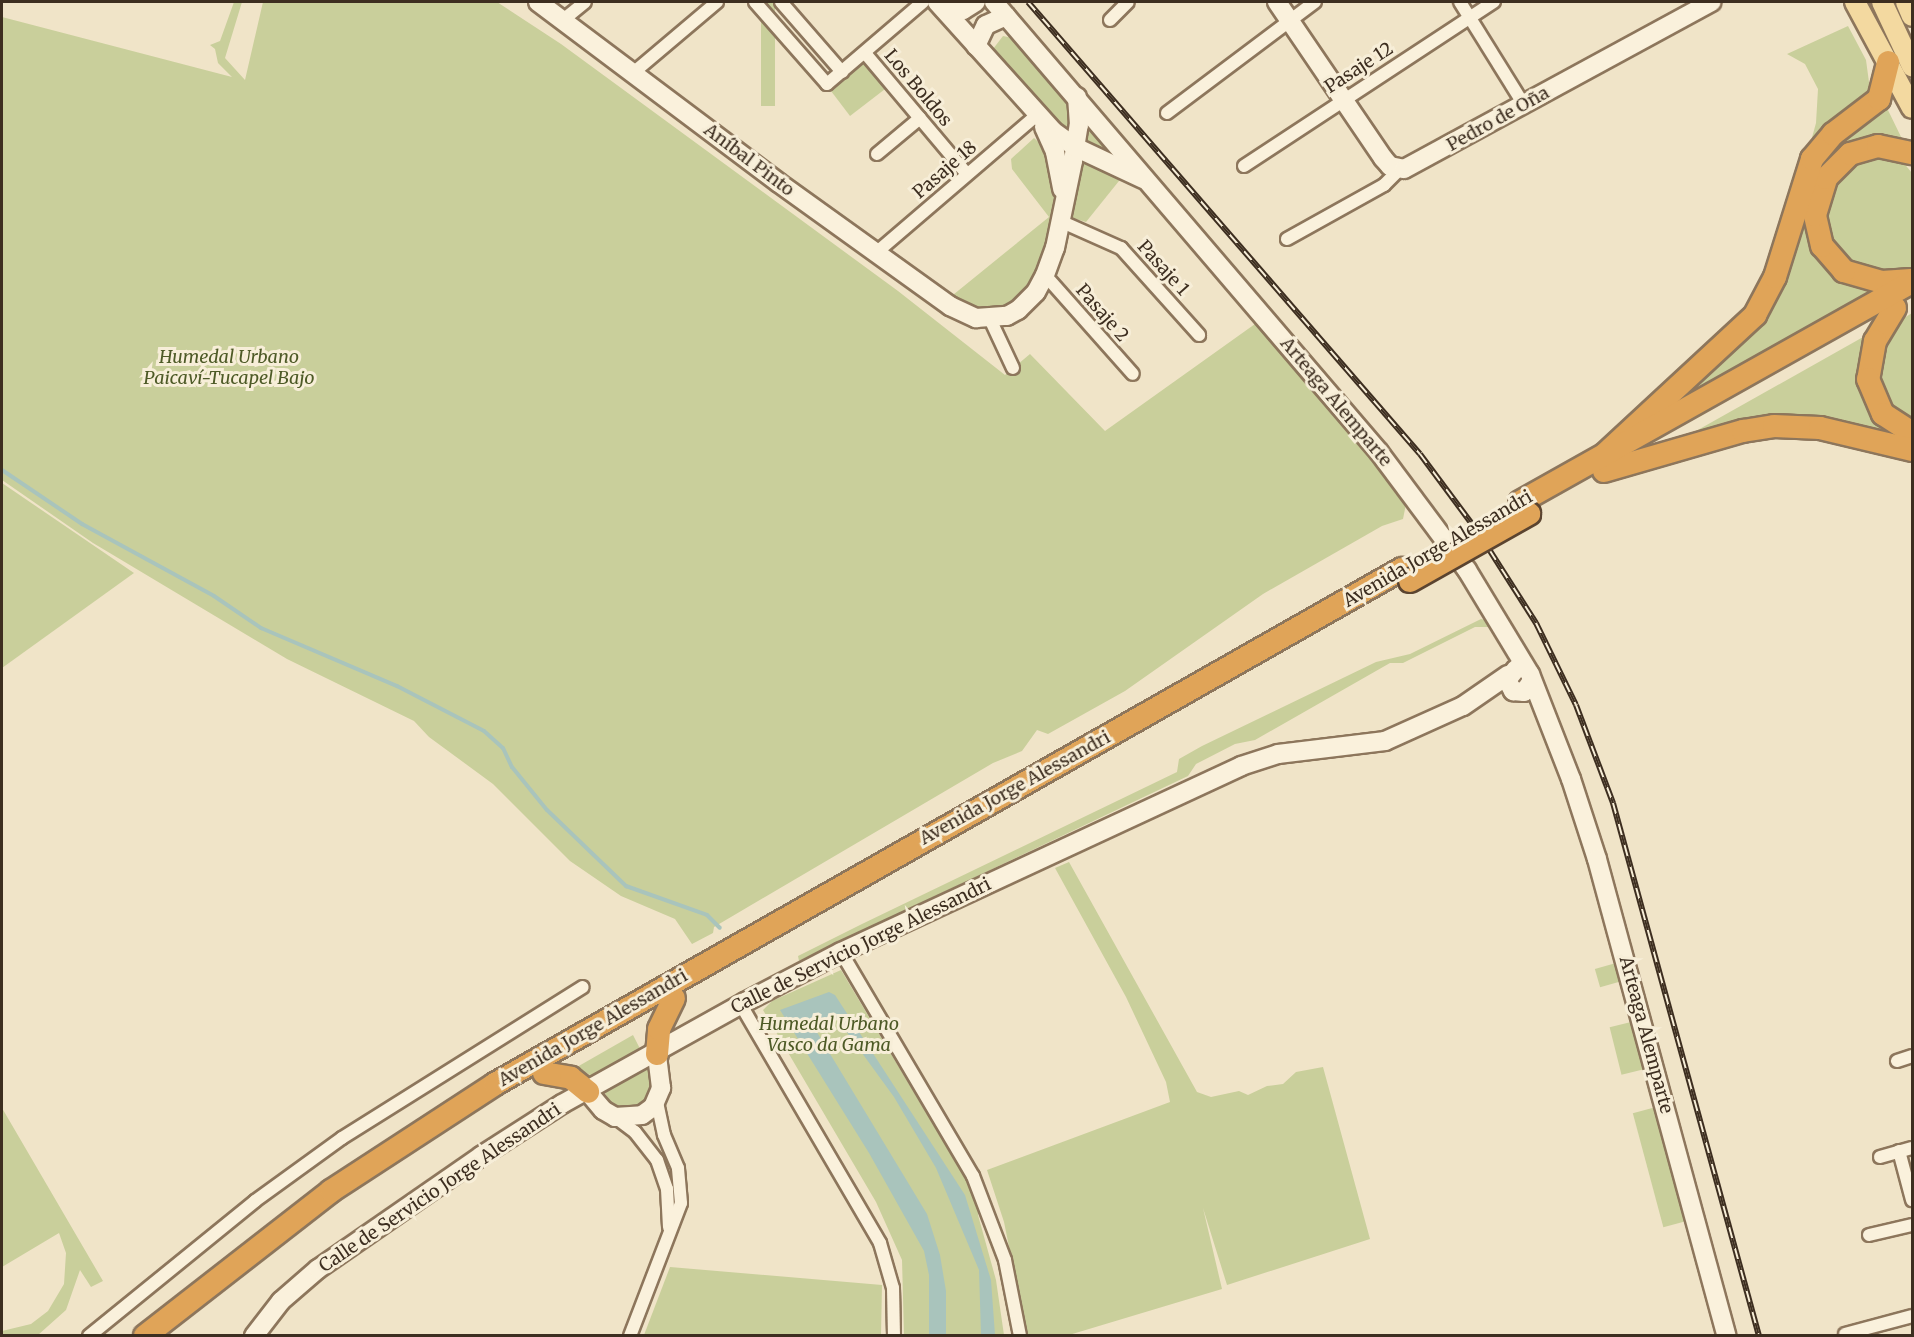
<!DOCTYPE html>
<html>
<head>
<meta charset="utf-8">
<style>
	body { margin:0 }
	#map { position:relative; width:1914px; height:1337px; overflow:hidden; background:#f0e4c8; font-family:Merriweather,serif }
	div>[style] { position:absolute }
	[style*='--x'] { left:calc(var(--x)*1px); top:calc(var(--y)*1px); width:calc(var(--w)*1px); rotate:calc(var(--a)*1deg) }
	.green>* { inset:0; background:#c9cf9b; transform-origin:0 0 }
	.water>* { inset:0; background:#a9c4bc }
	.stream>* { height:4px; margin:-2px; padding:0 2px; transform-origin:2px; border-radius:2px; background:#a9c4bc }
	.roads { filter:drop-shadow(2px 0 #8d765c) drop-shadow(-2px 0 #8d765c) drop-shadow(0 2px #8d765c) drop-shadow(0 -2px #8d765c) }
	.street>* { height:12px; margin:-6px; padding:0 6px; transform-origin:6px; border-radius:6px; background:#faf1dc }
	.secondary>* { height:18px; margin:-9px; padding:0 9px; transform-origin:9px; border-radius:9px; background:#faf1dc }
	.primary>* { height:20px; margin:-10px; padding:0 10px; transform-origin:10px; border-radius:10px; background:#f3d9a0 }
	.highway>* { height:22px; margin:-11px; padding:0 11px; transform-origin:11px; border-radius:11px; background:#e0a458 }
	.rail>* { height:6px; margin-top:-3px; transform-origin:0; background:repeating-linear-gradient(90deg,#f7eed8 0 11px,#3d2e20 0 22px); box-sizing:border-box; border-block:2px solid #3d2e20 }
	.bridges { filter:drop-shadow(2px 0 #5b4430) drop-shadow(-2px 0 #5b4430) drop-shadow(0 2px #5b4430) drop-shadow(0 -2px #5b4430) }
	.highway-bridge>* { height:22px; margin:-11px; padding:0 11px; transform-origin:11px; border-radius:11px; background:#e0a458 }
	span { translate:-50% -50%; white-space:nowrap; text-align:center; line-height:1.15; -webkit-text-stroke:6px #f7eed8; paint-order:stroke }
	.street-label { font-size:18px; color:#3d2e20 }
	.park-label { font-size:18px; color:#4d5a26; font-style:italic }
	.frame { position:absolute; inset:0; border:3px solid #3d2e20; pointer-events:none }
</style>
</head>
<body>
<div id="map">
	<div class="green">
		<i style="clip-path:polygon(234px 2px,242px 2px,225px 58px,245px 80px,263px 2px,497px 2px,561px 44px,898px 291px,1005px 375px,1030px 354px,1105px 431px,1255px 324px,1327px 400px,1406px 504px,1403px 519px,1382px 526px,1263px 594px,1125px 691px,1048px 734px,1037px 730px,1022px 751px,993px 763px,714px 927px,713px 933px,692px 944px,675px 919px,621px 896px,570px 861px,493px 784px,429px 737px,414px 721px,287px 659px,93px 543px,2px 480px,2px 17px,232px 77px,218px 63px,215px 49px,210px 45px,220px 41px)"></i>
		<i style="left:761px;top:2px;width:14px;height:104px"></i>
		<i style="clip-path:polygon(1848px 26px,1866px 60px,1871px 97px,1808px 152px,1816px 123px,1818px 89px,1805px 64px,1787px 54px)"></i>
		<i style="clip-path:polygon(1003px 36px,1018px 39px,1077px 110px,1073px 133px,1061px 127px,999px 57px,993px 49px)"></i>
		<i style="clip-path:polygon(864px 62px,889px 86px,850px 116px,831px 91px)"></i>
		<i style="clip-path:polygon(1886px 106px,1904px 143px,1850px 147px,1811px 239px,1888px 287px,1665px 409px,1742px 341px,1818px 160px)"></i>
		<i style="clip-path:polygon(1084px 112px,1131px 166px,1086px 222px,1069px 217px)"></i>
		<i style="clip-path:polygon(1034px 138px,1044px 147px,1053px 169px,1066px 222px,1021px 303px,967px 311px,948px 299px,1049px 217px,1012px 169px,1011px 159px)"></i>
		<i style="clip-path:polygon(1869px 153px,1902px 161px,1912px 173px,1912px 268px,1902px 273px,1853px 269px,1824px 235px,1829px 186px)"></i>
		<i style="clip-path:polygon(1912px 313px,1912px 427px,1896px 419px,1872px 375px,1893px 325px)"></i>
		<i style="clip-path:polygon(1872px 332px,1863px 352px,1901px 436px,1833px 425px,1680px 440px)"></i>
		<i style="clip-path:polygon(2px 483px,134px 573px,2px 668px)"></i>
		<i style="clip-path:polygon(1481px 619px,1489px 621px,1489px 627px,1475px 627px,1403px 663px,1390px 663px,1255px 740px,1235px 744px,1196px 764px,1188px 776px,799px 961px,798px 956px,862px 924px,1177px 772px,1179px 759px,1202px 746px,1376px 662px,1410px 654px)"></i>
		<i style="clip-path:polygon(1069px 862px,1197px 1092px,1211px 1097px,1239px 1091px,1248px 1095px,1267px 1086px,1283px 1084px,1296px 1072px,1323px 1067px,1370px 1239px,1227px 1285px,1203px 1208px,1222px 1289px,1069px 1335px,1027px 1335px,1004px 1222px,987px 1170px,1170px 1102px,1166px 1082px,1126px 997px,1055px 868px)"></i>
		<i style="left:1616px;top:963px;width:19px;height:22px;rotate:74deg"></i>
		<i style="clip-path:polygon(841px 970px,981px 1205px,978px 1215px,996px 1280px,1004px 1335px,904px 1335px,902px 1260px,876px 1202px,763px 1010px,772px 1001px)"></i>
		<i style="left:1631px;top:1022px;width:49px;height:22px;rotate:76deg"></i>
		<i style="clip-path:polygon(633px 1035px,658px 1084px,645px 1109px,626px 1113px,614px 1107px,595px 1078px,577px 1067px)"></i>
		<i style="left:1656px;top:1107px;width:118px;height:24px;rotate:75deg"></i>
		<i style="clip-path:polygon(2px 1108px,103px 1281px,91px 1287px,80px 1270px,66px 1310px,38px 1335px,2px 1335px,2px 1331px,31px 1324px,48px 1311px,64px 1284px,66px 1253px,59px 1233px,2px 1267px)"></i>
		<i style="clip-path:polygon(670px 1267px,882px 1285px,881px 1335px,644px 1335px)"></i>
	</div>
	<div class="water">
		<i style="clip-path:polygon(829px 992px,835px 995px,965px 1195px,991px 1280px,995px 1335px,981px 1335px,979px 1270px,936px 1168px,894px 1097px,835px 1016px,815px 1029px,927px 1214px,940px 1255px,946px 1291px,946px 1335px,929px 1335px,929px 1275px,924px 1251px,869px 1153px,780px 1010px)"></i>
	</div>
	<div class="stream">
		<i style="--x:2;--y:470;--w:97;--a:34"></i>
		<i style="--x:82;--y:524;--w:150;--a:28.6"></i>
		<i style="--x:214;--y:596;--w:57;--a:34.2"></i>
		<i style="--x:261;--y:628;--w:148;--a:23.1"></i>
		<i style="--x:397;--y:686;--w:98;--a:27.3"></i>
		<i style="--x:484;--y:731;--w:25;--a:42"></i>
		<i style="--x:503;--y:748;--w:21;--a:65"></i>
		<i style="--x:512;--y:767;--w:55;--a:50.9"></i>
		<i style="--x:547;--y:810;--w:110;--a:43.9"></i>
		<i style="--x:626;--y:886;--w:86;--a:19.7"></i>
		<i style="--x:707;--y:915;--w:18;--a:45"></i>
	</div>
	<div class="roads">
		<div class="street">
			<i style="--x:755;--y:2;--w:109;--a:48.7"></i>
			<i style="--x:827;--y:84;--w:126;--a:-40.5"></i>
			<i style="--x:781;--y:2;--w:93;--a:48.9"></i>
			<i style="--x:1460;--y:2;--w:121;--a:58.1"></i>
			<i style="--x:563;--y:20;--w:28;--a:-39"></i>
			<i style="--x:1110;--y:20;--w:25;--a:-45"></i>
			<i style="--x:865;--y:53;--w:158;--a:49.9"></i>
			<i style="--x:633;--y:73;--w:110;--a:-40.2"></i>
			<i style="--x:1167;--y:113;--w:185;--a:-36.9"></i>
			<i style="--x:877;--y:154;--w:56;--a:-39.9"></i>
			<i style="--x:1244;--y:166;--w:299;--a:-33.3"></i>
			<i style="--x:1060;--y:221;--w:67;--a:23.9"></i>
			<i style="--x:1121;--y:248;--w:117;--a:48.1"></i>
			<i style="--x:1287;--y:239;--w:111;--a:-29.1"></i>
			<i style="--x:1384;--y:185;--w:23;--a:-45"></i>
			<i style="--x:877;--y:252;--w:211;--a:-40.6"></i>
			<i style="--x:1045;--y:275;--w:132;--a:48.4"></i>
			<i style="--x:990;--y:319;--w:54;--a:64.9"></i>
			<i style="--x:841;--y:952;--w:260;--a:59.5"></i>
			<i style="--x:973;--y:1176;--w:90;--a:69.1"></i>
			<i style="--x:1005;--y:1260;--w:77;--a:78.8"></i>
			<i style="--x:741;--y:1005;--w:276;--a:59.7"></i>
			<i style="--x:880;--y:1243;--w:47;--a:73.9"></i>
			<i style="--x:893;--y:1288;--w:48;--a:88.8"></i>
			<i style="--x:1897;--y:1061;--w:16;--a:-18"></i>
			<i style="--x:615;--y:1117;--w:25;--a:37"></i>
			<i style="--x:635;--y:1132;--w:36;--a:52"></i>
			<i style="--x:657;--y:1160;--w:31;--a:71"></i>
			<i style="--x:667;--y:1189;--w:38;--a:87"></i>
			<i style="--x:1899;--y:1151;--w:51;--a:75.1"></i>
			<i style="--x:1880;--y:1157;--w:33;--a:-16"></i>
			<i style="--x:1869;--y:1235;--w:44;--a:-13.1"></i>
			<i style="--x:1845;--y:1334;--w:69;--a:-15"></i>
			<i style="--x:89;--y:1336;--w:214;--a:-39.1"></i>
			<i style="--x:255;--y:1201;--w:107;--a:-35.9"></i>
			<i style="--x:342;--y:1138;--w:284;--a:-32.1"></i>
			<i style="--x:630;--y:1336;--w:142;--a:-69"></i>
			<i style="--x:681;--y:1203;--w:35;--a:-95"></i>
			<i style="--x:678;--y:1168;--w:36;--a:-113"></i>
			<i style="--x:664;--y:1135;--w:35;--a:-102"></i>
		</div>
		<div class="secondary">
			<i style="--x:538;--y:2;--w:301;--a:36.9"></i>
			<i style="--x:779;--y:183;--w:211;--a:35.7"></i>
			<i style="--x:950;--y:306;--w:29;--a:25"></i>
			<i style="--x:976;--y:318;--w:31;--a:-4"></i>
			<i style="--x:1007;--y:316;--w:13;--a:-29"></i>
			<i style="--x:1018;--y:310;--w:25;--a:-45"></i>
			<i style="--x:1036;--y:292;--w:19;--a:-62"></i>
			<i style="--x:1045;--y:275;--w:29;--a:-70"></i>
			<i style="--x:1055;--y:248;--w:89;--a:-78.3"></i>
			<i style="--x:1073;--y:161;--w:36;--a:-81"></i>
			<i style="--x:1079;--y:125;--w:28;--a:-94"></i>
			<i style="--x:937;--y:2;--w:173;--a:48"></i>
			<i style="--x:1053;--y:131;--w:27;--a:36"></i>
			<i style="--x:1075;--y:147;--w:75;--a:25.2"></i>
			<i style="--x:994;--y:2;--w:592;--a:49.45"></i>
			<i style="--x:1379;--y:452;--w:147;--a:53.3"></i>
			<i style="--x:1467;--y:570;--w:122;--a:58.8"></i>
			<i style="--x:1530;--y:674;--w:113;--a:68.7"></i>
			<i style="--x:1571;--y:779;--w:84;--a:72"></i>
			<i style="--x:1597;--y:859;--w:494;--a:74.8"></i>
			<i style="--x:1277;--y:2;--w:189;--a:55.8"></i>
			<i style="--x:1383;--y:158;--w:11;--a:49"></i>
			<i style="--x:1390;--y:166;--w:14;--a:12"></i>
			<i style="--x:1404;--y:169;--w:350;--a:-28.5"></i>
			<i style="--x:944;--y:9;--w:19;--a:3"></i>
			<i style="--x:963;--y:10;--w:15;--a:-32"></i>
			<i style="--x:976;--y:46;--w:23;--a:-65"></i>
			<i style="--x:986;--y:25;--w:22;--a:-24"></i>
			<i style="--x:1044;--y:127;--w:27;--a:66"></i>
			<i style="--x:1055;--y:152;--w:38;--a:79"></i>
			<i style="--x:1516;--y:669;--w:14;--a:129"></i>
			<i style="--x:1507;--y:680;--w:13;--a:61"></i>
			<i style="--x:1513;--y:691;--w:11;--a:5"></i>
			<i style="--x:1524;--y:692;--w:12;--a:-55"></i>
			<i style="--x:588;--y:1092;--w:23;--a:50"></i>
			<i style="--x:603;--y:1110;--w:14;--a:30"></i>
			<i style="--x:615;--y:1117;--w:27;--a:-4"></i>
			<i style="--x:642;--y:1115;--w:14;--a:-36"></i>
			<i style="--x:653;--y:1107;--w:21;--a:-67"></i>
			<i style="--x:661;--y:1088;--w:34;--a:-97"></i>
			<i style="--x:254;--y:1336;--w:44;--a:-52.4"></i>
			<i style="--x:281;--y:1301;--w:49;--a:-40.9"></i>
			<i style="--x:318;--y:1269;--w:198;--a:-34.7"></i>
			<i style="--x:481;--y:1156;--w:96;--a:-32.7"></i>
			<i style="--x:562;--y:1104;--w:210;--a:-29.1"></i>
			<i style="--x:745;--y:1002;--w:108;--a:-27.5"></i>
			<i style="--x:841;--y:952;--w:441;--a:-24.9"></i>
			<i style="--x:1241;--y:766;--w:39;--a:-18"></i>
			<i style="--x:1278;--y:754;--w:108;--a:-6.9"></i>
			<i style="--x:1385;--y:741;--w:85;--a:-24.2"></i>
			<i style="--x:1463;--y:706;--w:55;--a:-34.6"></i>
		</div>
		<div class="primary">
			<i style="--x:1855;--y:2;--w:120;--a:61.7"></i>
			<i style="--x:1882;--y:2;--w:71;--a:64.9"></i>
			<i style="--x:1906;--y:2;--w:15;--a:67"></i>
		</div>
		<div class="highway">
			<i style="--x:1911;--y:280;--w:29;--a:176"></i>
			<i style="--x:1882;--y:282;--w:40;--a:-164"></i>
			<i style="--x:1844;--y:271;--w:33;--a:-131"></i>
			<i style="--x:1822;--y:246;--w:32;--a:-103"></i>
			<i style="--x:1815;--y:215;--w:39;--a:-73"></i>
			<i style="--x:1826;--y:178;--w:34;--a:-45"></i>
			<i style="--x:1850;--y:154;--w:29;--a:-16"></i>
			<i style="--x:1878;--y:146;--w:35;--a:12"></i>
			<i style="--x:1895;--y:308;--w:39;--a:121"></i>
			<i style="--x:1875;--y:341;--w:39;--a:100"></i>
			<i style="--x:1868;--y:379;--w:38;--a:67"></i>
			<i style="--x:1883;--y:414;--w:35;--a:33"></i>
			<i style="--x:1605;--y:454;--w:205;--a:-42.8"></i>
			<i style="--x:1755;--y:315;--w:43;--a:-62.2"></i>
			<i style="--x:1775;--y:277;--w:124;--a:-72.6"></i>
			<i style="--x:1812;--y:159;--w:33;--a:-50"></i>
			<i style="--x:1833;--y:134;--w:58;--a:-37.3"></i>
			<i style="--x:1879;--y:99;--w:38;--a:-76"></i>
			<i style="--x:1604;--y:471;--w:145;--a:-16.1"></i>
			<i style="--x:1743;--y:431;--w:31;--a:-9"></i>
			<i style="--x:1774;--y:426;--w:46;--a:2.5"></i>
			<i style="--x:1820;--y:428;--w:95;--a:13.4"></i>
			<i style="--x:1520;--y:502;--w:450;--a:-29.3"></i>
			<i style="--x:657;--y:1054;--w:25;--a:-85"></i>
			<i style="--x:659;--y:1029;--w:34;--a:-64"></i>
			<i style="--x:544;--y:1073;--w:27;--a:10"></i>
			<i style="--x:571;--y:1078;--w:22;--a:39"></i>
			<i style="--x:145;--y:1336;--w:236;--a:-37.9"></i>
			<i style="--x:331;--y:1191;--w:196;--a:-33.1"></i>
			<i style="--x:495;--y:1084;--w:1043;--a:-29.59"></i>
		</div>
	</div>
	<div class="rail">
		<i style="--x:1028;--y:2;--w:598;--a:49.07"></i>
		<i style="--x:1420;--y:454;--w:97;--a:53.4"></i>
		<i style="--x:1478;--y:532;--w:108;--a:57.5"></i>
		<i style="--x:1536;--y:623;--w:91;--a:64"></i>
		<i style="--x:1576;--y:705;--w:105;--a:69.3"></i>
		<i style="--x:1613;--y:803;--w:553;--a:74.68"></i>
	</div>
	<div class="bridges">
		<div class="highway-bridge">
			<i style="--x:1410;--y:581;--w:137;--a:-29.4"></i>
		</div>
	</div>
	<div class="street-label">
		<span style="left:1359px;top:68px;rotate:-33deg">Pasaje 12</span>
		<span style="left:918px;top:88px;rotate:50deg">Los Boldos</span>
		<span style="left:1498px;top:119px;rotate:-29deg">Pedro de Oña</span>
		<span style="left:749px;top:160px;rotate:37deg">Aníbal Pinto</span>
		<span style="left:945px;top:170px;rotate:-41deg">Pasaje 18</span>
		<span style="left:1163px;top:268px;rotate:48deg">Pasaje 1</span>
		<span style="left:1102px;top:313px;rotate:49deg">Pasaje 2</span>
		<span style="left:1336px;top:402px;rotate:50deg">Arteaga Alemparte</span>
		<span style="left:1438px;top:549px;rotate:-30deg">Avenida Jorge Alessandri</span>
		<span style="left:1015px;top:788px;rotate:-29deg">Avenida Jorge Alessandri</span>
		<span style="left:861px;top:946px;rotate:-26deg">Calle de Servicio Jorge Alessandri</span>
		<span style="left:593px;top:1028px;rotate:-30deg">Avenida Jorge Alessandri</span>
		<span style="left:1646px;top:1035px;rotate:75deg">Arteaga Alemparte</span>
		<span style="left:440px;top:1188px;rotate:-34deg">Calle de Servicio Jorge Alessandri</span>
	</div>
	<div class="park-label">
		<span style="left:229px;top:368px">Humedal Urbano<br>Paicaví-Tucapel Bajo</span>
		<span style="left:829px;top:1035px">Humedal Urbano<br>Vasco da Gama</span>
	</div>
	<div class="frame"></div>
</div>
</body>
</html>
